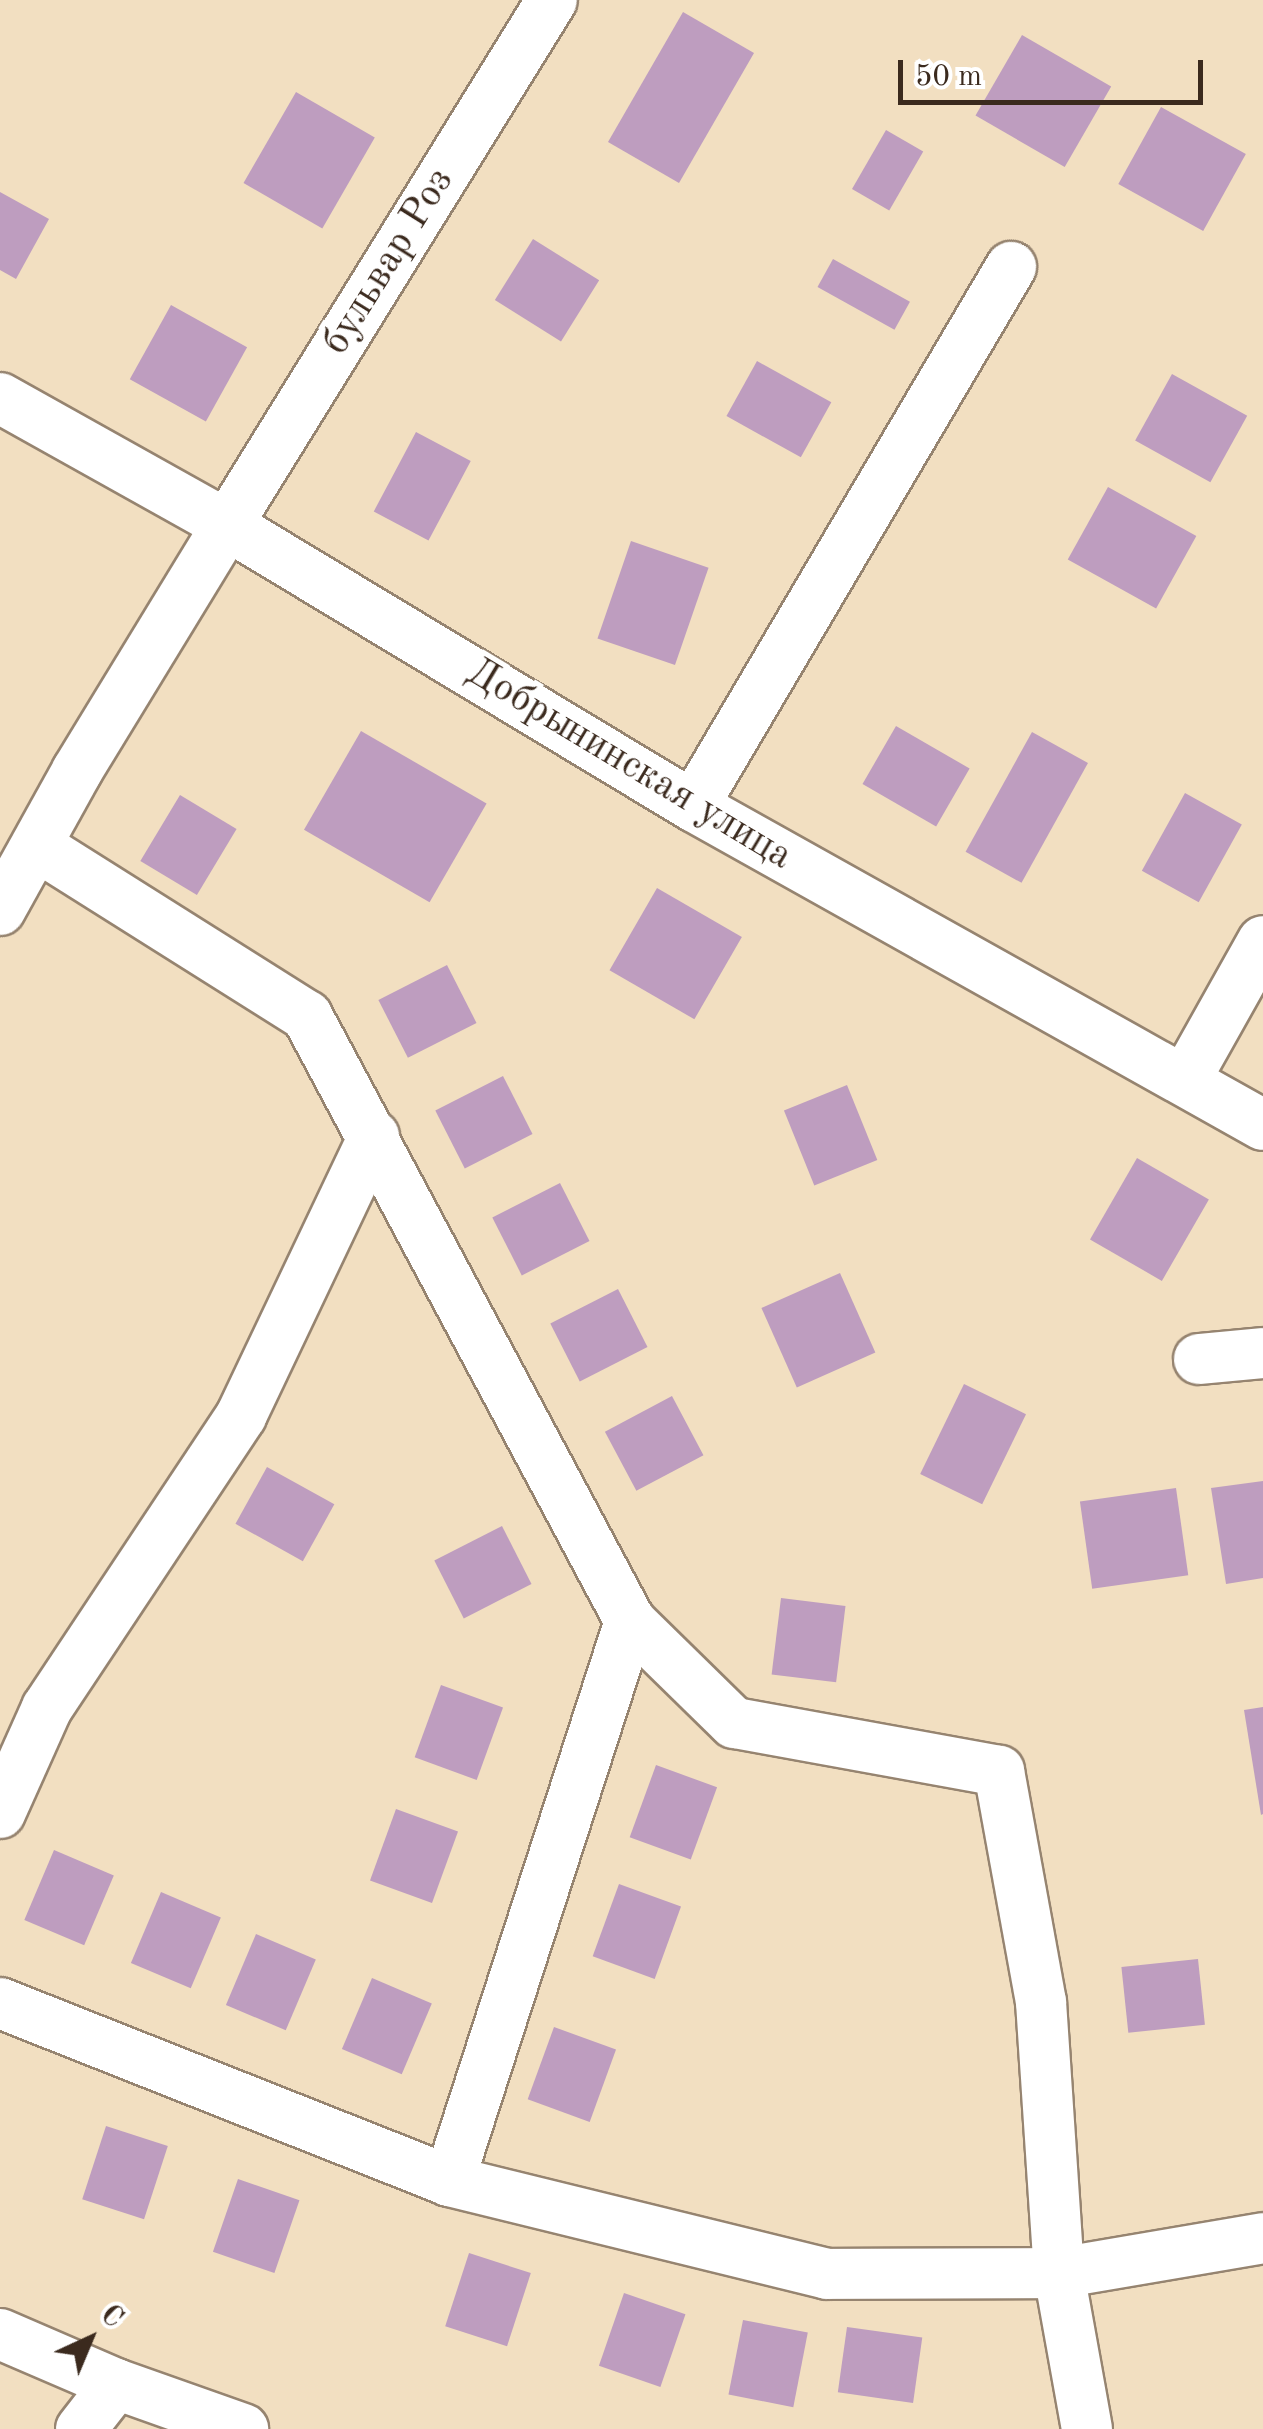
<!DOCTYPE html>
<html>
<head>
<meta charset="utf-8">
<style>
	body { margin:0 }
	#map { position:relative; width:1263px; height:2429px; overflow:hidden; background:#f2dfc1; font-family:"Old Standard TT",serif }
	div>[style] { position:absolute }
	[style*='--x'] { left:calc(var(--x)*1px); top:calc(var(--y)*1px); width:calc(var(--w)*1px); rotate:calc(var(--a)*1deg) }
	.building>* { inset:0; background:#be9dbf; transform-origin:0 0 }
	.roads { filter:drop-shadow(2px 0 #968470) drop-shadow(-2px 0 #968470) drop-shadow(0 2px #968470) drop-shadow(0 -2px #968470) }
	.minor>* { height:50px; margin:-25px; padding:0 25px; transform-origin:25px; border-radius:25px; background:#fff }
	span { translate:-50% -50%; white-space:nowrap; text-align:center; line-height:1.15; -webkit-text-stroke:10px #fff; paint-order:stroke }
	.street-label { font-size:40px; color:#3b2a1e }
	.north { position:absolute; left:40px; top:2289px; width:100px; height:100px; -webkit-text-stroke:8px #fff; paint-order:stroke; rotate:44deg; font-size:28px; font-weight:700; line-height:40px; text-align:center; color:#3b2a1e }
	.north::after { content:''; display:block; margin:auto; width:35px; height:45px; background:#3b2a1e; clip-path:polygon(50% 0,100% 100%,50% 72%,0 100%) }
	.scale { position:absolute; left:898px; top:60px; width:305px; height:45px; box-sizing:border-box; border:5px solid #3b2a1e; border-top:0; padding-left:12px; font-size:30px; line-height:35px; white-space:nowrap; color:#3b2a1e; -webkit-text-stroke:8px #fff; paint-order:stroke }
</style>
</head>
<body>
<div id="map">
	<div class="building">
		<i style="left:683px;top:12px;width:82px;height:150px;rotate:30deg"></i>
		<i style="left:1022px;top:35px;width:103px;height:93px;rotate:30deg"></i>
		<i style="left:296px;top:92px;width:91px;height:105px;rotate:30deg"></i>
		<i style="left:1161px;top:107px;width:97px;height:88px;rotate:29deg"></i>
		<i style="left:886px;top:130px;width:43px;height:68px;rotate:30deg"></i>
		<i style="clip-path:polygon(0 192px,49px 219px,16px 279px,0 270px)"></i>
		<i style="left:533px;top:239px;width:78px;height:72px;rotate:32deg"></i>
		<i style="left:833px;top:259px;width:88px;height:32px;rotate:29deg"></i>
		<i style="left:171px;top:305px;width:87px;height:85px;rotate:29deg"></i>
		<i style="left:757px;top:361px;width:85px;height:63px;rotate:29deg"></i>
		<i style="left:1172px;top:374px;width:86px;height:76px;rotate:29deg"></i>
		<i style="left:416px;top:432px;width:62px;height:90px;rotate:28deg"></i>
		<i style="left:1108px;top:487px;width:101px;height:83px;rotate:29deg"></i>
		<i style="left:631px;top:541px;width:82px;height:103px;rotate:19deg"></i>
		<i style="left:896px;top:726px;width:85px;height:67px;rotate:30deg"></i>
		<i style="left:361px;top:731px;width:145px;height:114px;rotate:30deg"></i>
		<i style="left:1032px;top:732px;width:64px;height:137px;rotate:29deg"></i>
		<i style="left:1185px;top:793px;width:65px;height:89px;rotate:29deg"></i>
		<i style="left:180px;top:795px;width:66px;height:77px;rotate:31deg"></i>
		<i style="left:657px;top:888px;width:98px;height:95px;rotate:30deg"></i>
		<i style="left:447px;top:965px;width:65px;height:77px;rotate:63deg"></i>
		<i style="left:503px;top:1076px;width:65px;height:76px;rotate:63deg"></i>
		<i style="left:847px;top:1085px;width:81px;height:68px;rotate:68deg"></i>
		<i style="left:1137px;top:1158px;width:83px;height:94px;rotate:30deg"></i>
		<i style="left:560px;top:1183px;width:65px;height:76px;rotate:63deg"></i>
		<i style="left:840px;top:1273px;width:87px;height:86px;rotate:66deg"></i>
		<i style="left:618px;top:1289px;width:65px;height:76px;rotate:63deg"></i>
		<i style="left:964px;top:1384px;width:69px;height:100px;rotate:26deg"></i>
		<i style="left:672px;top:1396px;width:67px;height:76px;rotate:62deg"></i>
		<i style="left:267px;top:1467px;width:77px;height:65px;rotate:29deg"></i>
		<i style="clip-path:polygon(1263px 1481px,1263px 1578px,1226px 1584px,1211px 1488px)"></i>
		<i style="left:1176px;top:1488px;width:88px;height:97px;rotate:82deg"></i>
		<i style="left:502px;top:1526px;width:65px;height:76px;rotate:63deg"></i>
		<i style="left:781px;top:1598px;width:65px;height:77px;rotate:7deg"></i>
		<i style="left:441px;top:1685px;width:66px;height:77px;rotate:20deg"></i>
		<i style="clip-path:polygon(1263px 1707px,1263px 1814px,1261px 1815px,1244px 1710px)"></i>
		<i style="left:656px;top:1765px;width:65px;height:77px;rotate:20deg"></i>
		<i style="left:396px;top:1809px;width:66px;height:76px;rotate:20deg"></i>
		<i style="left:54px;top:1850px;width:65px;height:76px;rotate:23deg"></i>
		<i style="left:619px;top:1884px;width:66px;height:77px;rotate:20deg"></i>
		<i style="left:161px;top:1892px;width:65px;height:77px;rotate:23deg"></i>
		<i style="left:256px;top:1934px;width:65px;height:77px;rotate:23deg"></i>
		<i style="left:1198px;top:1959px;width:66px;height:77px;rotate:84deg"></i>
		<i style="left:372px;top:1978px;width:65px;height:77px;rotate:23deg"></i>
		<i style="left:554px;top:2027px;width:66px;height:77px;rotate:20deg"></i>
		<i style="left:106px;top:2126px;width:65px;height:77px;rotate:18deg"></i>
		<i style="left:238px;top:2179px;width:65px;height:77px;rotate:19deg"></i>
		<i style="left:469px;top:2253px;width:65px;height:77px;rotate:18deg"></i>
		<i style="left:624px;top:2293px;width:65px;height:77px;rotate:19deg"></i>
		<i style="left:743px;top:2320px;width:66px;height:76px;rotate:11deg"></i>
		<i style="left:847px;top:2327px;width:76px;height:66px;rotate:8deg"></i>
	</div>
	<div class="roads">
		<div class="minor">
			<i style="--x:0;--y:398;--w:260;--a:29.2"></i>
			<i style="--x:227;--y:525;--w:544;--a:31.09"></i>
			<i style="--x:693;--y:806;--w:653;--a:29.23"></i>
			<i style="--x:693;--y:806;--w:626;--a:-59.46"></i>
			<i style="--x:0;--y:910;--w:159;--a:-61"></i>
			<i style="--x:77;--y:771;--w:288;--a:-58.6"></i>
			<i style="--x:227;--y:525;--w:617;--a:-58.24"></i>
			<i style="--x:1185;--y:1080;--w:159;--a:-60.7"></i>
			<i style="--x:1199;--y:1359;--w:64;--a:-5.4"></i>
			<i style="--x:0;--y:1813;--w:115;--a:-65.9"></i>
			<i style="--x:47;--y:1708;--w:351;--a:-56.4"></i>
			<i style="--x:241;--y:1416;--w:310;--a:-64.6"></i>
			<i style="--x:0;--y:2003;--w:483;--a:21.6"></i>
			<i style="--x:449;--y:2181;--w:389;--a:13.8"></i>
			<i style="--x:827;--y:2274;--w:232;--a:-0.2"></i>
			<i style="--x:1059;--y:2273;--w:272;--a:-93.8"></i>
			<i style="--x:1041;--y:2002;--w:235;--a:-100.3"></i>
			<i style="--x:999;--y:1771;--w:269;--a:-169.7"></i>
			<i style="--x:734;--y:1723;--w:146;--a:-135.6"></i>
			<i style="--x:630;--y:1621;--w:686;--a:-118.1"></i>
			<i style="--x:307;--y:1016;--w:317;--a:-147.8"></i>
			<i style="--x:449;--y:2181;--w:589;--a:-72.09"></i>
			<i style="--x:0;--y:2334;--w:126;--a:23.3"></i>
			<i style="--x:116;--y:2384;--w:135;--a:19.5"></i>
			<i style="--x:81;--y:2429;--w:57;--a:-52.1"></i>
			<i style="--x:1087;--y:2429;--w:158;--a:-100.2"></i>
			<i style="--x:1059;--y:2273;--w:207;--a:-9.7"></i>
		</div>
	</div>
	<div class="street-label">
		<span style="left:389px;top:262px;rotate:-58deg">бульвар Роз</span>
		<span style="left:629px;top:765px;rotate:31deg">Добрынинская улица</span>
	</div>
	<div class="north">С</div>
	<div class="scale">50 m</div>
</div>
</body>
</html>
